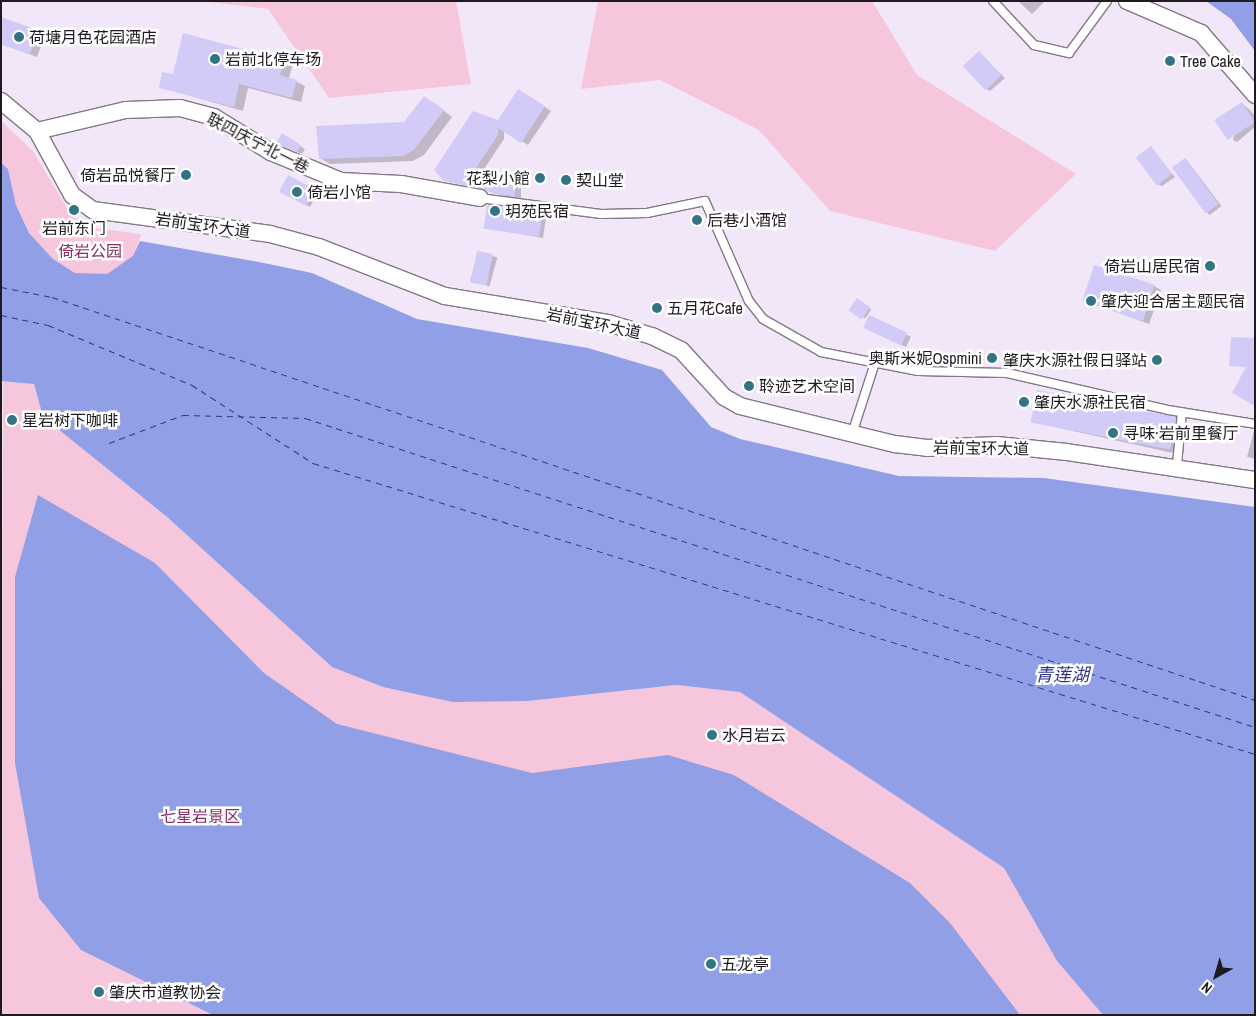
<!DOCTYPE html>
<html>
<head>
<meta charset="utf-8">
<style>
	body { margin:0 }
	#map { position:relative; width:1256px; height:1016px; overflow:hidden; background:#f2e7f9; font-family:"Archivo Narrow","Noto Sans SC",sans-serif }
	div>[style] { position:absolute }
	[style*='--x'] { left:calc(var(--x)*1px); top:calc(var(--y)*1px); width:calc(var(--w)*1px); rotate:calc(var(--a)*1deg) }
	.green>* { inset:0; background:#f6c6dd }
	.water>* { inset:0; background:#919fe6 }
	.shadow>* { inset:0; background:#0003; transform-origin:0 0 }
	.ferry>* { height:1px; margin-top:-0.5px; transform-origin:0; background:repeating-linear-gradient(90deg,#313788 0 6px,transparent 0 11px) }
	.building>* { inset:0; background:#d2caf7; transform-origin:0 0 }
	.roads { filter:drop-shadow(1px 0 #827888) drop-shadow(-1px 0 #827888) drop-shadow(0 1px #827888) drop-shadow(0 -1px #827888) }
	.lane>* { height:8px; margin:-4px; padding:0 4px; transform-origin:4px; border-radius:4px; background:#fff }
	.street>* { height:16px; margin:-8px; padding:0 8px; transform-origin:8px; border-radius:8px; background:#fff }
	.dots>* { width:14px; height:14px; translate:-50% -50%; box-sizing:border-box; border:2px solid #fff; border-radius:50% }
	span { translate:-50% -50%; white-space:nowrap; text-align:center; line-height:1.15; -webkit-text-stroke:5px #fff; paint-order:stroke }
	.poi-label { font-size:16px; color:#1e1a20 }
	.left { translate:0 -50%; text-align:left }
	.right { translate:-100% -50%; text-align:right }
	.street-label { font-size:16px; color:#1e1a20 }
	.park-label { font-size:16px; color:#882e62 }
	.water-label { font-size:18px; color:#313788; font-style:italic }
	.frame { position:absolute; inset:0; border:2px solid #1e1a20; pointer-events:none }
	.north { position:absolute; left:1191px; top:951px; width:50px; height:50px; -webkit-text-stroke:4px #fff; paint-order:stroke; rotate:219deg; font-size:14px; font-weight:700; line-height:20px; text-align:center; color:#1e1a20 }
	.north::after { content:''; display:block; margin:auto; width:18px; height:22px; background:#1e1a20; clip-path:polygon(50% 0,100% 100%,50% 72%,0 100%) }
</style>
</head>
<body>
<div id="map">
	<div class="green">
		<i style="clip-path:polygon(200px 1px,456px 1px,471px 84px,329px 98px,268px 9px)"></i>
		<i style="clip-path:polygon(598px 1px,872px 1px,917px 75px,1076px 174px,995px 251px,830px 211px,759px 130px,660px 80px,581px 89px)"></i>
		<i style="clip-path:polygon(1px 121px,33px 151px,71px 215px,88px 227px,141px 234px,134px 256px,107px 274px,93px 276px,75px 273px,53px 259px,29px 233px,16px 205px,8px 169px,1px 163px)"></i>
		<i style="clip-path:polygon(3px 379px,34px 384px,43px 417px,166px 516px,332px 667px,528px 701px,676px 685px,740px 692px,1004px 868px,1057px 961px,1103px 1015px,1px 1015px)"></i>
	</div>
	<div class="water">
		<i style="clip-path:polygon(1206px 1px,1255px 1px,1255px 51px,1231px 19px)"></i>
		<i style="clip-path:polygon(1px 163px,8px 169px,16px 205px,29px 233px,53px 259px,75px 273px,107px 274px,133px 256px,140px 241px,259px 262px,312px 273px,417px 319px,588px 348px,662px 370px,711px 427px,740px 439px,899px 476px,1044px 478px,1255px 507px,1255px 1015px,1103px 1015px,1057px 961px,1004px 868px,740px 692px,676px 685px,528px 701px,453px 702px,383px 687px,332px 667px,166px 516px,43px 417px,34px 384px,1px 381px)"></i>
		<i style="clip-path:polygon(38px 495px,155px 563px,264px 673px,337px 724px,532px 773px,668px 755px,734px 775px,910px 883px,950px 923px,1020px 1015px,213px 1015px,81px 950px,39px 898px,15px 763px,15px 577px)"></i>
	</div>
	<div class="shadow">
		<i style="clip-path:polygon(1018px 1px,1045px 1px,1032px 14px)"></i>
		<i style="clip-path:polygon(1px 18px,45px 35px,37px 57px,1px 44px)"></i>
		<i style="clip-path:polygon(979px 53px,1005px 78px,990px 91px,986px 89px)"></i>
		<i style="clip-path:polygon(283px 61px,292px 66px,289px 78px,305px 86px,301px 102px,248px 88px,243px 111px,160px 87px,173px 76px)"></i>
		<i style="clip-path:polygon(525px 94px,551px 111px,528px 145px,504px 130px,504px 139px,478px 178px,514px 178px,521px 182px,521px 200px,445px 180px)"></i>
		<i style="clip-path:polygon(434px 103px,452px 117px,424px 155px,413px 161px,330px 164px,320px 158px,405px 124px)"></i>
		<i style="clip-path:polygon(1242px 103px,1255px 115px,1255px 127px,1237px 142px,1233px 140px)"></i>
		<i style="clip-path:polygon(282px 135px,305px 149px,302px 154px,281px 145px)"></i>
		<i style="clip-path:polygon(1151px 148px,1175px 177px,1162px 186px,1157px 184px)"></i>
		<i style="left:1186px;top:159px;width:59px;height:15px;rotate:53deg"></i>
		<i style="clip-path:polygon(288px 176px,318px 193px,310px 207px,283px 193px)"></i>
		<i style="clip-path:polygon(542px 214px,546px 217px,543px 238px,482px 227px)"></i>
		<i style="left:478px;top:252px;width:20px;height:30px;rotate:15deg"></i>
		<i style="clip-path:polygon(1154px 286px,1161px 290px,1149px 324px,1084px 300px)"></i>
		<i style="left:857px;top:300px;width:17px;height:11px;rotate:33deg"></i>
		<i style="clip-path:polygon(869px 317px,911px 337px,906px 347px,869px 330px)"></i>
		<i style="clip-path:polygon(1175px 418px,1185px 424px,1182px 455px,1032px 422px)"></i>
		<i style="clip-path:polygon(1254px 431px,1255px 431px,1255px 459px,1247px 457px)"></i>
	</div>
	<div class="ferry">
		<i style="--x:1;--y:287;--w:52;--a:11.1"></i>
		<i style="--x:52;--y:297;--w:1269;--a:18.52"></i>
		<i style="--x:1;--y:315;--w:48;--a:12"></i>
		<i style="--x:48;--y:325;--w:156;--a:22.6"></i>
		<i style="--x:192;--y:385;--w:144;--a:32.8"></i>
		<i style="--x:313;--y:463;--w:986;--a:17.17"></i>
		<i style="--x:109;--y:443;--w:79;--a:-20.7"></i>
		<i style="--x:183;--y:415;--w:122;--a:1.4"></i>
		<i style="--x:305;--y:418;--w:999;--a:18.02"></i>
	</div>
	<div class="building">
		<i style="clip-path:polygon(1px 17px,38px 30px,30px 54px,1px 44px)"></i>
		<i style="clip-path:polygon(183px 33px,284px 60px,280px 75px,297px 80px,292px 98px,239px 84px,234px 107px,159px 88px,162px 72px,173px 74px)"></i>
		<i style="left:979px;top:51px;width:33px;height:22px;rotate:47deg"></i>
		<i style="clip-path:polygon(518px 89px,545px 106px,521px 143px,498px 128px,498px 135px,470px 177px,515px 177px,515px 197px,444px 181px,434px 170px,473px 111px,498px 120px)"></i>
		<i style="clip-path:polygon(424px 96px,444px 110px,414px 150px,403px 156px,319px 159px,316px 126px,404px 122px)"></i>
		<i style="left:1242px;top:102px;width:24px;height:33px;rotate:57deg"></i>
		<i style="clip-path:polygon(282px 133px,301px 145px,297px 152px,276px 143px)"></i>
		<i style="left:1151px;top:146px;width:35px;height:19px;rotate:53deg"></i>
		<i style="left:1185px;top:158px;width:57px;height:16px;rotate:54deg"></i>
		<i style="left:288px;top:175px;width:30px;height:19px;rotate:28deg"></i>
		<i style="left:487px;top:205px;width:56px;height:24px;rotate:8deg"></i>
		<i style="left:477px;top:251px;width:16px;height:32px;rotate:11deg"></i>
		<i style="left:1094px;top:265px;width:64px;height:38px;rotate:18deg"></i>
		<i style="left:857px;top:298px;width:16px;height:15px;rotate:35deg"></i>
		<i style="left:869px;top:315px;width:42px;height:14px;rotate:25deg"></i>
		<i style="clip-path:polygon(1231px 337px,1255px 338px,1255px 406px,1232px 393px,1246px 367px,1229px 366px)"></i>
		<i style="left:1037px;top:390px;width:142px;height:33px;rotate:11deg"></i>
	</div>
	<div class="roads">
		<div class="lane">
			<i style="--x:993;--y:1;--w:60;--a:47"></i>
			<i style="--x:1034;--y:45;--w:36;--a:13"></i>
			<i style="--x:1069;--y:53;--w:64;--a:-53.8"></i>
			<i style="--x:480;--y:198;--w:122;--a:7.5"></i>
			<i style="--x:601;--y:214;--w:46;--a:-1.2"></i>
			<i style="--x:647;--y:213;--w:59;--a:-11.7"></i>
			<i style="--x:705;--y:201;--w:109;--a:66.3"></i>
			<i style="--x:749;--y:301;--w:23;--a:52"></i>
			<i style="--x:763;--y:319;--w:67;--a:29.6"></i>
			<i style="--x:821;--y:352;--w:99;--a:11.1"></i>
			<i style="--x:918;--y:371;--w:89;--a:1.3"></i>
			<i style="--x:1007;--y:373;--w:165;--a:12.9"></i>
			<i style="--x:1168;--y:410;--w:88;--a:9.1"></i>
			<i style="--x:852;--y:434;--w:75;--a:-72.1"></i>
			<i style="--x:1177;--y:465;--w:53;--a:-84.6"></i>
		</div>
		<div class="street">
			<i style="--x:1127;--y:1;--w:81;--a:23.4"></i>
			<i style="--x:1201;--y:33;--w:82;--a:48.9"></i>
			<i style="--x:1;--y:101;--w:47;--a:39.8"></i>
			<i style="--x:37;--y:131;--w:73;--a:61.3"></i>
			<i style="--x:72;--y:195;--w:26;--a:36"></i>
			<i style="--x:93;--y:210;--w:179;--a:7.7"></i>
			<i style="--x:270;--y:234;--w:51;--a:14.9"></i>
			<i style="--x:319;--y:247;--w:135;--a:21.3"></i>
			<i style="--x:445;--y:296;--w:165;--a:9.4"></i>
			<i style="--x:608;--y:323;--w:46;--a:16.5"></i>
			<i style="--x:652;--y:336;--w:32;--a:26"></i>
			<i style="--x:681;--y:350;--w:64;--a:47.5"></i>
			<i style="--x:724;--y:397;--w:18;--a:29"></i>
			<i style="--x:740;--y:406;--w:160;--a:13.8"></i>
			<i style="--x:895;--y:444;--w:32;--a:7"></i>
			<i style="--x:927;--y:448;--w:70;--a:-2.5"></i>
			<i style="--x:997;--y:445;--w:70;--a:5.7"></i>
			<i style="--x:1067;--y:452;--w:190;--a:8.5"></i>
			<i style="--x:37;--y:131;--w:91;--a:-13.3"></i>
			<i style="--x:126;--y:110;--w:54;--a:-2.1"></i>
			<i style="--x:180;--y:108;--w:35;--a:15"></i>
			<i style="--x:214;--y:117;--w:67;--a:31.6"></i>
			<i style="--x:271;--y:152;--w:76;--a:22.5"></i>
			<i style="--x:341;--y:181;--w:60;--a:2.9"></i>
			<i style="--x:401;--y:184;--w:80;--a:10"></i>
		</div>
	</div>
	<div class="dots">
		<i style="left:19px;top:37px;background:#327386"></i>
		<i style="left:215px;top:59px;background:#327386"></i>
		<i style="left:1170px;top:61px;background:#327386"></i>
		<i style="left:186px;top:175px;background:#327386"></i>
		<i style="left:540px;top:178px;background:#327386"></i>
		<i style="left:566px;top:180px;background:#327386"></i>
		<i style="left:297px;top:192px;background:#327386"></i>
		<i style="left:74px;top:210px;background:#327386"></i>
		<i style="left:495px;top:211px;background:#327386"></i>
		<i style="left:697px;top:220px;background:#327386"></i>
		<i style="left:1210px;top:266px;background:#327386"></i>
		<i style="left:1091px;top:301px;background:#327386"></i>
		<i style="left:657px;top:308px;background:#327386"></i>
		<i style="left:992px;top:358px;background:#327386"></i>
		<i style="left:1157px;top:360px;background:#327386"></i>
		<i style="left:749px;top:386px;background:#327386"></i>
		<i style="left:1024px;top:402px;background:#327386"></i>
		<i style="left:12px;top:420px;background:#327386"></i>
		<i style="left:1113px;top:433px;background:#327386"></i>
		<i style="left:712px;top:735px;background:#327386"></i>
		<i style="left:711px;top:964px;background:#327386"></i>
		<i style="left:99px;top:992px;background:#327386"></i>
	</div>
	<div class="poi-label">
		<span class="left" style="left:29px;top:37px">荷塘月色花园酒店</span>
		<span class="left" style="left:225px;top:59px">岩前北停车场</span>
		<span class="left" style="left:1180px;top:61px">Tree Cake</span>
		<span class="right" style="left:176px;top:175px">倚岩品悦餐厅</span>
		<span class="right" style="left:530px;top:178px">花梨小館</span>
		<span class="left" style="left:576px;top:180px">契山堂</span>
		<span class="left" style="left:307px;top:192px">倚岩小馆</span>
		<span class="left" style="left:505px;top:211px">玥苑民宿</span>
		<span class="left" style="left:707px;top:220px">后巷小酒馆</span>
		<span style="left:74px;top:228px">岩前东门</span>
		<span class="right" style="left:1200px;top:266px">倚岩山居民宿</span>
		<span class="left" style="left:1101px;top:301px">肇庆迎合居主题民宿</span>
		<span class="left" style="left:667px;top:308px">五月花Cafe</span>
		<span class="right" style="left:982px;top:358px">奥斯米妮Ospmini</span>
		<span class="right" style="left:1147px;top:360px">肇庆水源社假日驿站</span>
		<span class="left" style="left:759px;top:386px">聆迹艺术空间</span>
		<span class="left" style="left:1034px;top:402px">肇庆水源社民宿</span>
		<span class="left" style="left:22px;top:420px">星岩树下咖啡</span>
		<span class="left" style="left:1123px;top:433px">寻味·岩前里餐厅</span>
		<span class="left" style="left:722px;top:735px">水月岩云</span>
		<span class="left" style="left:721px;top:964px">五龙亭</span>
		<span class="left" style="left:109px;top:992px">肇庆市道教协会</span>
	</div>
	<div class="street-label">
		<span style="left:258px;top:143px;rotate:27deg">联四庆宁北一巷</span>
		<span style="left:203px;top:225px;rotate:8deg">岩前宝环大道</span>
		<span style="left:594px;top:323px;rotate:12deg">岩前宝环大道</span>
		<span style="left:981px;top:448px;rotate:1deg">岩前宝环大道</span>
	</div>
	<div class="park-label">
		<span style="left:90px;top:251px">倚岩公园</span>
		<span style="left:200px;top:816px">七星岩景区</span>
	</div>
	<div class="water-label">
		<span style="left:1062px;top:675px">青莲湖</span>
	</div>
	<div class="frame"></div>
	<div class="north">N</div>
</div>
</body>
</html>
